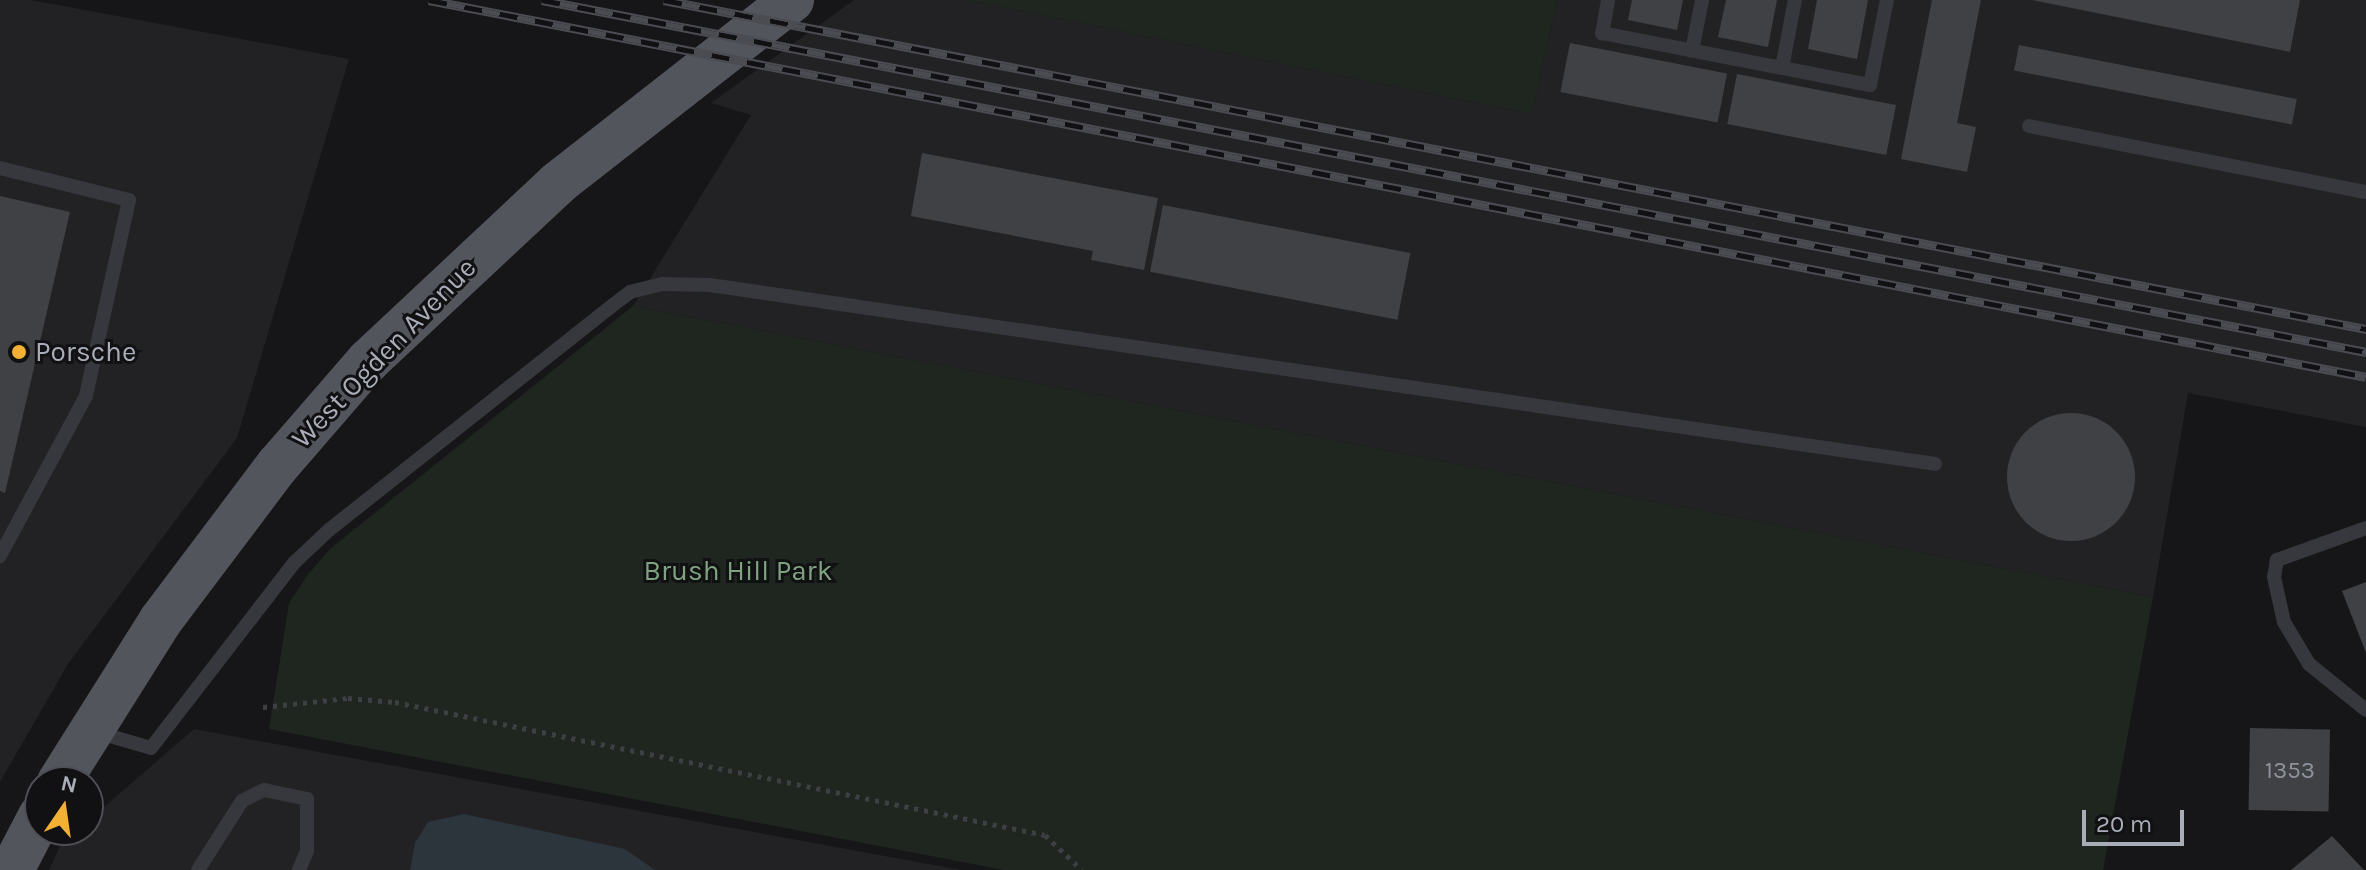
<!DOCTYPE html>
<html>
<head>
<meta charset="utf-8">
<style>
	body { margin:0 }
	#map { position:relative; width:2366px; height:870px; overflow:hidden; background:#161618; font-family:Karla,sans-serif }
	div>[style] { position:absolute }
	[style*='--x'] { left:calc(var(--x)*1px); top:calc(var(--y)*1px); width:calc(var(--w)*1px); rotate:calc(var(--a)*1deg) }
	.built>* { inset:0; background:#222225 }
	.green>* { inset:0; background:#1e261f }
	.water>* { inset:0; background:#2c353c }
	.building>* { inset:0; background:#404145; transform-origin:0 0 }
	.round { border-radius:50% }
	.path>* { height:5px; margin-top:-2.5px; transform-origin:0; background:repeating-linear-gradient(90deg,#3d3f44 0 4px,transparent 0 10px) }
	.service>* { height:14px; margin:-7px; padding:0 7px; transform-origin:7px; border-radius:7px; background:#37383d }
	.primary>* { height:44px; margin:-22px; padding:0 22px; transform-origin:22px; border-radius:22px; background:#53555c }
	.rail>* { height:9px; margin-top:-4.5px; transform-origin:0; background:repeating-linear-gradient(90deg,#111113 0 18px,#4a4c52 0 36px); box-sizing:border-box; border-block:2px solid #4a4c52 }
	.dots>* { width:22px; height:22px; translate:-50% -50%; box-sizing:border-box; border:4px solid #111113; border-radius:50% }
	span { translate:-50% -50%; white-space:nowrap; text-align:center; line-height:1.15; -webkit-text-stroke:6px #111113; paint-order:stroke }
	.number-label { font-size:24px; color:#8e929b }
	.number-label span { -webkit-text-stroke-width:0 }
	.poi-label { font-size:28px; color:#a8adb8 }
	.left { translate:0 -50%; text-align:left }
	.street-label { font-size:28px; color:#a8adb8 }
	.park-label { font-size:28px; color:#7fa381 }
	.north { position:absolute; left:24px; top:766px; width:80px; height:80px; box-sizing:border-box; background:#111113; border:2px solid #4d4f55; border-radius:50%; rotate:13deg; font-size:22px; font-weight:700; line-height:32px; text-align:center; color:#a8adb8 }
	.north::after { content:''; display:block; margin:auto; width:28px; height:36px; background:#f2b134; clip-path:polygon(50% 0,100% 100%,50% 72%,0 100%) }
	.scale { position:absolute; left:2082px; top:810px; width:102px; height:36px; box-sizing:border-box; border:4px solid #a8adb8; border-top:0; padding-left:10px; font-size:24px; line-height:28px; white-space:nowrap; color:#a8adb8; -webkit-text-stroke:6px #111113; paint-order:stroke }
</style>
</head>
<body>
<div id="map">
	<div class="built">
		<i style="clip-path:polygon(0 0,31px 0,349px 59px,237px 438px,68px 664px,0 782px)"></i>
		<i style="clip-path:polygon(854px 0,966px 0,1532px 114px,1557px 0,2366px 0,2366px 427px,2188px 393px,2153px 597px,633px 306px,751px 115px,711px 103px)"></i>
		<i style="clip-path:polygon(194px 729px,961px 870px,49px 870px,60px 846px,78px 830px,88px 830px,88px 821px)"></i>
	</div>
	<div class="green">
		<i style="clip-path:polygon(966px 0,1557px 0,1532px 114px)"></i>
		<i style="clip-path:polygon(633px 306px,2153px 597px,2103px 870px,1004px 870px,269px 729px,289px 603px,309px 573px,331px 548px)"></i>
	</div>
	<div class="water">
		<i style="clip-path:polygon(464px 814px,625px 849px,655px 870px,410px 870px,415px 843px,428px 822px)"></i>
	</div>
	<div class="building">
		<i style="clip-path:polygon(1632px 0,1683px 0,1677px 30px,1628px 20px)"></i>
		<i style="clip-path:polygon(1726px 0,1777px 0,1768px 47px,1718px 37px)"></i>
		<i style="clip-path:polygon(1817px 0,1868px 0,1857px 59px,1808px 49px)"></i>
		<i style="clip-path:polygon(1932px 0,1981px 0,1957px 123px,1976px 127px,1967px 172px,1901px 159px)"></i>
		<i style="clip-path:polygon(2032px 0,2300px 0,2290px 52px)"></i>
		<i style="left:1570px;top:43px;width:160px;height:50px;rotate:11deg"></i>
		<i style="left:2019px;top:45px;width:283px;height:26px;rotate:11deg"></i>
		<i style="left:1737px;top:74px;width:162px;height:51px;rotate:11deg"></i>
		<i style="clip-path:polygon(922px 153px,1158px 198px,1144px 270px,1091px 260px,1093px 251px,911px 216px)"></i>
		<i style="clip-path:polygon(0 196px,70px 212px,5px 493px,0 491px)"></i>
		<i style="left:1163px;top:205px;width:252px;height:68px;rotate:11deg"></i>
		<i class="round" style="left:2007px;top:413px;width:128px;height:128px"></i>
		<i style="clip-path:polygon(2366px 582px,2366px 653px,2342px 591px)"></i>
		<i style="left:2250px;top:728px;width:80px;height:82px;rotate:1deg"></i>
		<i style="clip-path:polygon(2332px 836px,2364px 870px,2291px 870px)"></i>
	</div>
	<div class="path">
		<i style="--x:263;--y:707;--w:85;--a:-6"></i>
		<i style="--x:348;--y:698;--w:47;--a:4.9"></i>
		<i style="--x:395;--y:702;--w:663;--a:11.56"></i>
		<i style="--x:1045;--y:835;--w:51;--a:43.4"></i>
	</div>
	<div class="service">
		<i style="--x:1608;--y:0;--w:34;--a:100"></i>
		<i style="--x:1602;--y:33;--w:273;--a:11"></i>
		<i style="--x:1870;--y:85;--w:87;--a:-78.7"></i>
		<i style="--x:1692;--y:51;--w:52;--a:-78.9"></i>
		<i style="--x:1782;--y:68;--w:69;--a:-79.2"></i>
		<i style="--x:2029;--y:126;--w:343;--a:11.1"></i>
		<i style="--x:0;--y:168;--w:133;--a:13.9"></i>
		<i style="--x:129;--y:200;--w:201;--a:102.4"></i>
		<i style="--x:86;--y:396;--w:182;--a:118.3"></i>
		<i style="--x:2366;--y:528;--w:95;--a:160.2"></i>
		<i style="--x:2277;--y:560;--w:17;--a:100"></i>
		<i style="--x:2274;--y:577;--w:46;--a:77.5"></i>
		<i style="--x:2284;--y:622;--w:49;--a:59.2"></i>
		<i style="--x:2309;--y:664;--w:73;--a:38.9"></i>
		<i style="--x:96;--y:732;--w:57;--a:16.2"></i>
		<i style="--x:151;--y:748;--w:235;--a:-52.3"></i>
		<i style="--x:295;--y:562;--w:47;--a:-43.3"></i>
		<i style="--x:329;--y:530;--w:362;--a:-38.4"></i>
		<i style="--x:613;--y:305;--w:21;--a:-37"></i>
		<i style="--x:630;--y:292;--w:33;--a:-14"></i>
		<i style="--x:662;--y:284;--w:48;--a:1.2"></i>
		<i style="--x:710;--y:285;--w:1238;--a:8.31"></i>
		<i style="--x:198;--y:870;--w:82;--a:-57.5"></i>
		<i style="--x:242;--y:801;--w:25;--a:-27"></i>
		<i style="--x:264;--y:790;--w:44;--a:11.8"></i>
		<i style="--x:307;--y:799;--w:52;--a:90"></i>
		<i style="--x:307;--y:851;--w:21;--a:113"></i>
	</div>
	<div class="primary">
		<i style="--x:59;--y:782;--w:191;--a:-57.8"></i>
		<i style="--x:161;--y:620;--w:194;--a:-53"></i>
		<i style="--x:278;--y:465;--w:138;--a:-49.1"></i>
		<i style="--x:368;--y:361;--w:260;--a:-43.1"></i>
		<i style="--x:558;--y:183;--w:297;--a:-38"></i>
		<i style="--x:12;--y:870;--w:61;--a:-62.6"></i>
	</div>
	<div class="rail">
		<i style="--x:429;--y:0;--w:1973;--a:11.01"></i>
		<i style="--x:542;--y:0;--w:1858;--a:10.92"></i>
		<i style="--x:664;--y:0;--w:1734;--a:10.94"></i>
	</div>
	<div class="dots">
		<i style="left:19px;top:352px;background:#f2b134"></i>
	</div>
	<div class="number-label">
		<span style="left:2290px;top:771px">1353</span>
	</div>
	<div class="poi-label">
		<span class="left" style="left:35px;top:352px">Porsche</span>
	</div>
	<div class="street-label">
		<span style="left:384px;top:353px;rotate:-46deg">West Ogden Avenue</span>
	</div>
	<div class="park-label">
		<span style="left:738px;top:571px">Brush Hill Park</span>
	</div>
	<div class="north">N</div>
	<div class="scale">20 m</div>
</div>
</body>
</html>
